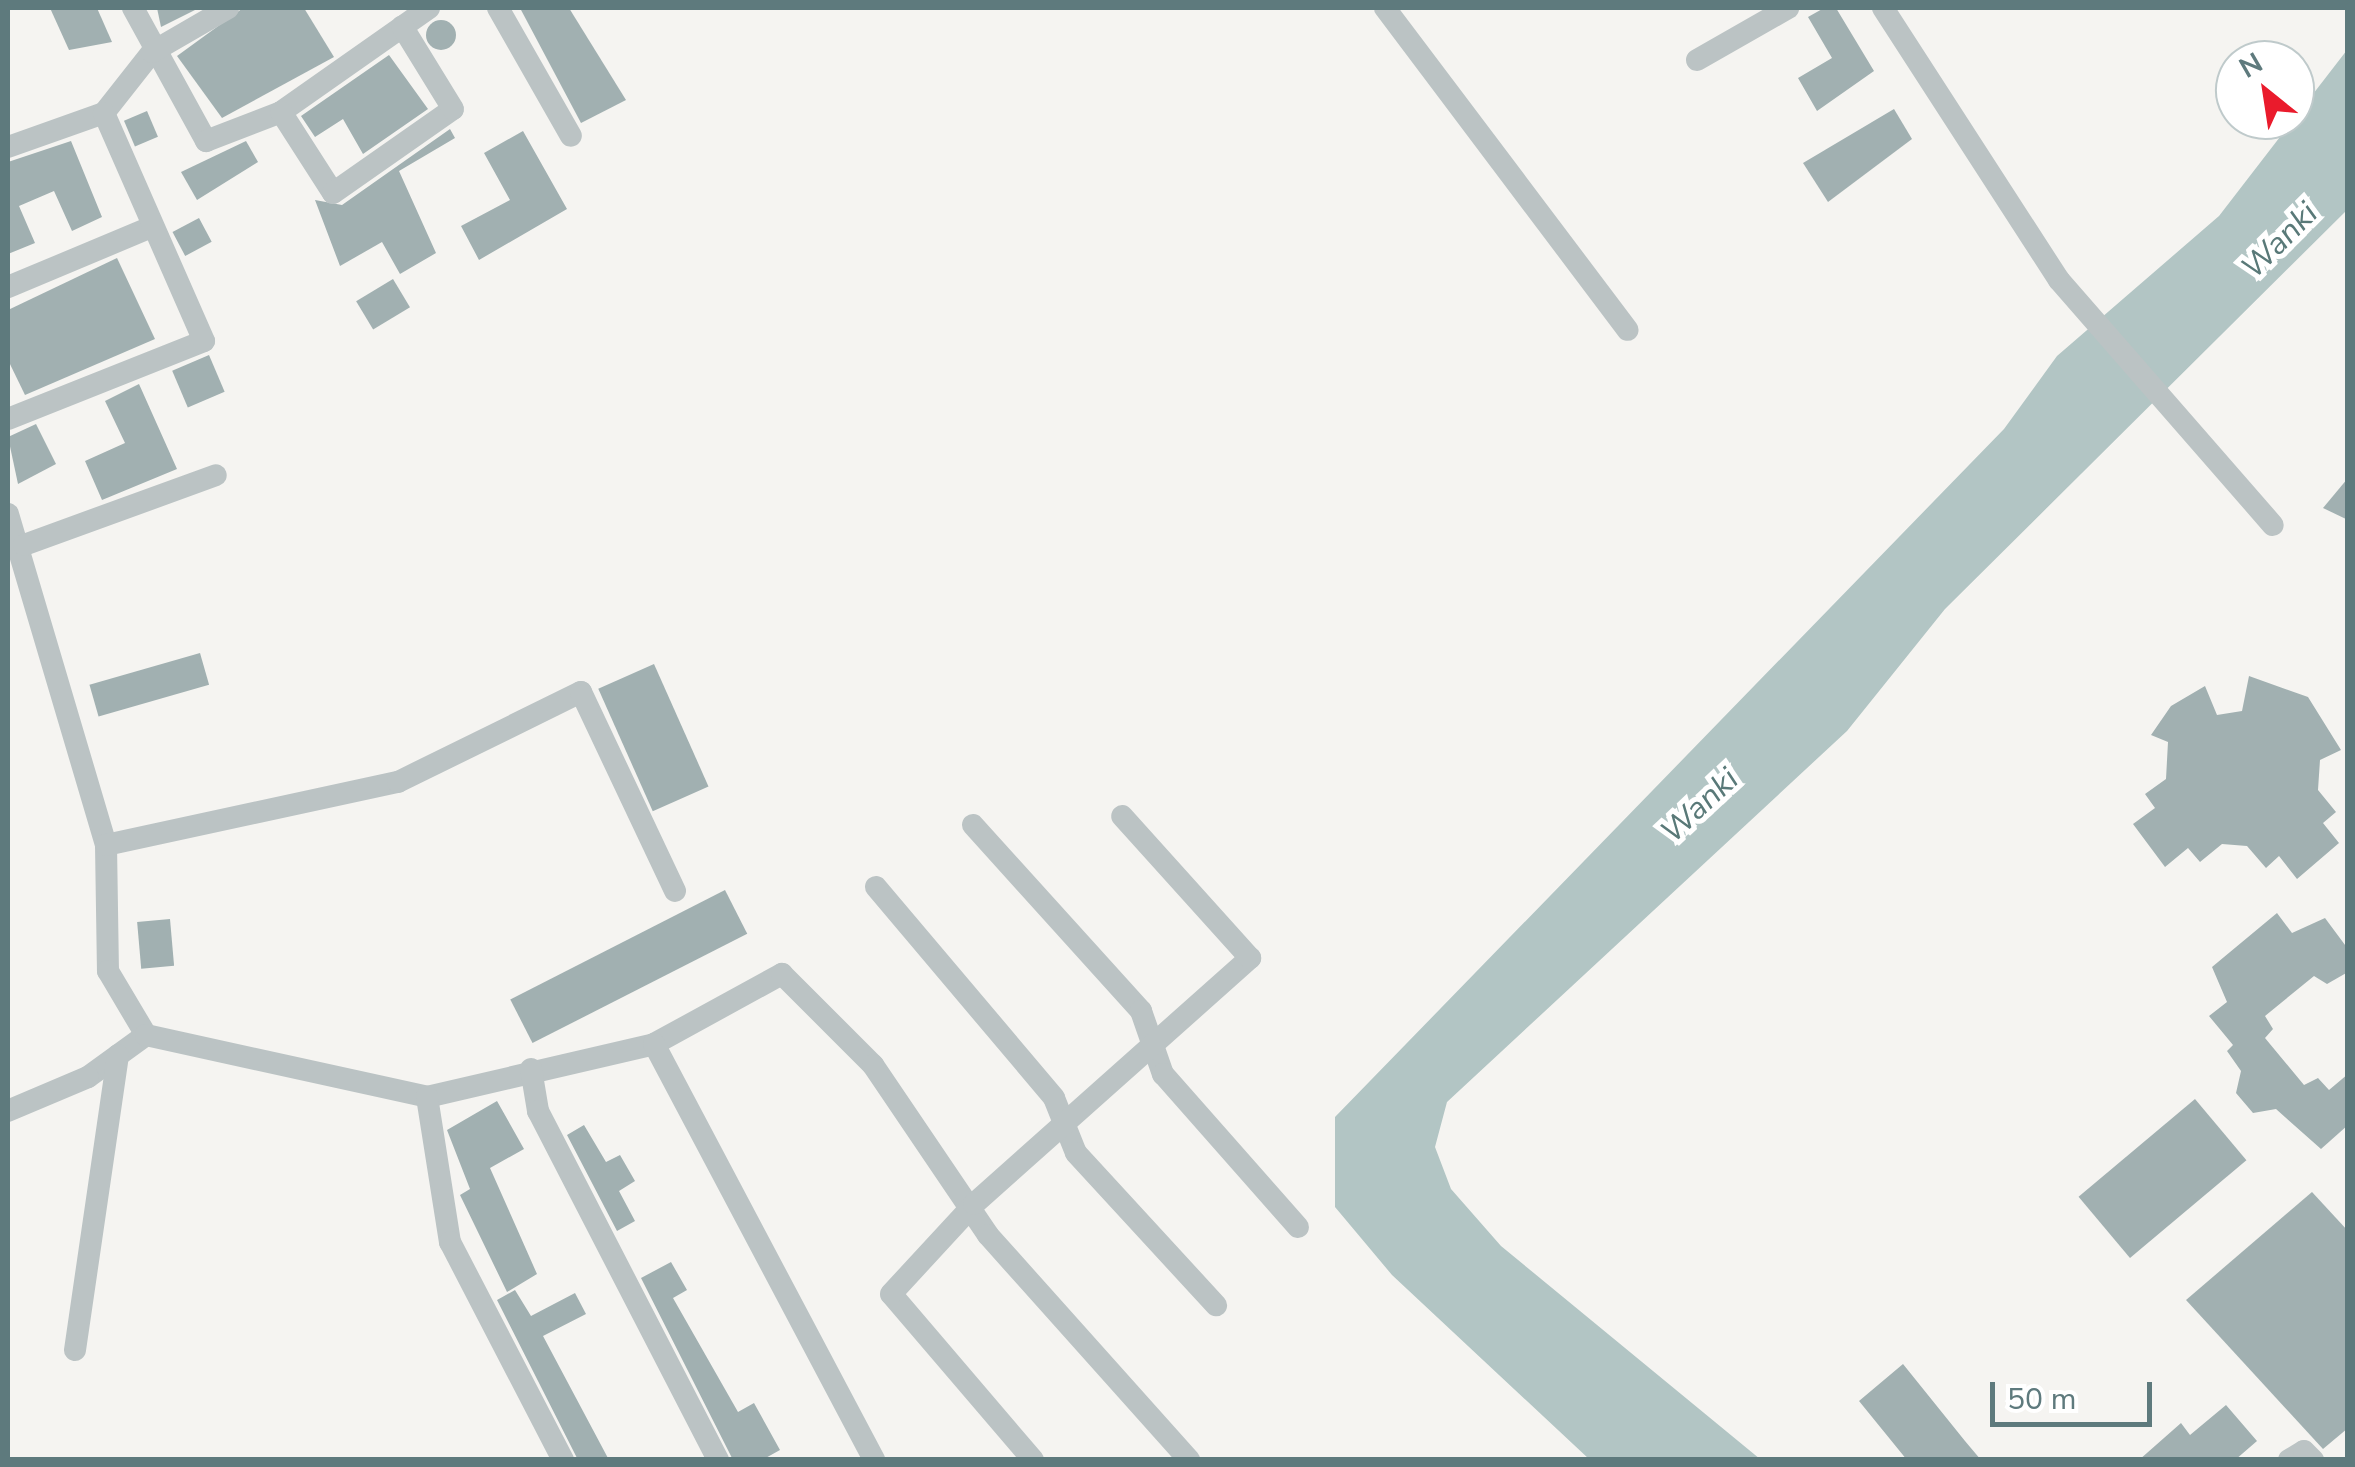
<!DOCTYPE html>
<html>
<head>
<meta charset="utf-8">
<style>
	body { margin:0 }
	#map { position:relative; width:2355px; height:1467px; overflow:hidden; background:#f5f4f1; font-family:"Nunito Sans",sans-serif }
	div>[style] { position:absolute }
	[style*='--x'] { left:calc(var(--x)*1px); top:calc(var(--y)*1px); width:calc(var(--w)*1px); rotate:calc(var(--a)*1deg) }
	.water>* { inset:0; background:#b2c5c4 }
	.building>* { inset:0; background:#a1b0b1; transform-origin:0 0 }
	.round { border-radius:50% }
	.street>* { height:22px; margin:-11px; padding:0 11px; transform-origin:11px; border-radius:11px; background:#bbc3c4 }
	span { translate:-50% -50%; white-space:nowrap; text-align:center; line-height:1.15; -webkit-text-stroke:10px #fff; paint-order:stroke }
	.water-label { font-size:32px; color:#597978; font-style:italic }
	.frame { position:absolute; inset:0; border:10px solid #5e7a7d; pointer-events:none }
	.north { position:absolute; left:2215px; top:40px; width:100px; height:100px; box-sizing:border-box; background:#fff; border:2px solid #bfcacb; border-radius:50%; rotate:330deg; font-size:28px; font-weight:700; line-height:40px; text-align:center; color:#5e7a7d }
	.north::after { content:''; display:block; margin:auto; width:35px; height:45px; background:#ea1b2c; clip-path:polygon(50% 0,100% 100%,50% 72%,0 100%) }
	.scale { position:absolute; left:1990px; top:1382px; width:162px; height:45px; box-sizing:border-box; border:5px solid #5e7a7d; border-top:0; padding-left:12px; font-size:30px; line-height:35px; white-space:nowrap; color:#5e7a7d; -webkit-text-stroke:8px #fff; paint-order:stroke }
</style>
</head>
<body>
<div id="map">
	<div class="water">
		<i style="clip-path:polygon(2347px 50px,2347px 210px,1945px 609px,1847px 731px,1447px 1102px,1435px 1147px,1451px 1189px,1501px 1246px,1760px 1459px,1589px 1459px,1392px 1275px,1335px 1207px,1335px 1117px,2004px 429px,2057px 356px,2219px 216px)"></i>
	</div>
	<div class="building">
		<i style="clip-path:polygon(50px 8px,97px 8px,112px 42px,69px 50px)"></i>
		<i style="clip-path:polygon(157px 8px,199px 8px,161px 27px)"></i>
		<i style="clip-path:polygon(243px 8px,304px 8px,334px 57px,222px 118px,177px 56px)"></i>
		<i style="clip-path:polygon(520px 8px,569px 8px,626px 100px,581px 123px)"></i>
		<i style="clip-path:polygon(1824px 8px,1836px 8px,1874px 71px,1817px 111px,1798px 78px,1832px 58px,1808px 17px)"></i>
		<i class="round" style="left:426px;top:20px;width:30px;height:30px"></i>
		<i style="clip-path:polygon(389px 55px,428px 109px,363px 154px,343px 119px,315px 137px,301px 116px)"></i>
		<i style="clip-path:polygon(1894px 109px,1912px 139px,1828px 202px,1803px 163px)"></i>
		<i style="left:147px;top:111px;width:28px;height:25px;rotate:67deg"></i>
		<i style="clip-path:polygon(450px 129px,455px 138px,399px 171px,436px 253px,400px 274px,382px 242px,340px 266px,315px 200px,342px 205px)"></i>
		<i style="clip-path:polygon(523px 131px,567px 209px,479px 260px,461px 226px,510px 200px,484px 153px)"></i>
		<i style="clip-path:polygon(71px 141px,102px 217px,72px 231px,54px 191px,19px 206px,35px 243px,8px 254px,8px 162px)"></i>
		<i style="clip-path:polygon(246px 141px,258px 162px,197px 200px,181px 172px)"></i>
		<i style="left:199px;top:218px;width:27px;height:30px;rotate:62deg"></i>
		<i style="clip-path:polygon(117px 258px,155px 339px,25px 395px,8px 360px,8px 310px)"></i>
		<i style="left:393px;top:279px;width:33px;height:43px;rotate:59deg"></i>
		<i style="left:209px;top:355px;width:40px;height:40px;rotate:67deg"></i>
		<i style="clip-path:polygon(139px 384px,177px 469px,102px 500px,85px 461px,125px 443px,105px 401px)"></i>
		<i style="clip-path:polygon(36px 424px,56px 464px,18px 484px,8px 437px)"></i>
		<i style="clip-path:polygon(2348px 478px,2348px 520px,2323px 508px)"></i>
		<i style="left:200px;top:653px;width:33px;height:115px;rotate:74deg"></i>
		<i style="left:654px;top:664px;width:134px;height:61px;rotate:66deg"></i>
		<i style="clip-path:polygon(2249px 676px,2308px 697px,2341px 750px,2320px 760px,2318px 790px,2336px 812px,2323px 823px,2339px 843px,2297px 879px,2279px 856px,2266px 868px,2247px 846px,2222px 844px,2200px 862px,2188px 848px,2165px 867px,2133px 824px,2155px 808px,2145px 794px,2166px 779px,2168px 742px,2151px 735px,2171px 706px,2205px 686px,2217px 715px,2242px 711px)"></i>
		<i style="left:725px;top:890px;width:49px;height:241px;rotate:63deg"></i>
		<i style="clip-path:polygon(2277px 913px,2292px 933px,2325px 918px,2348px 949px,2348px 972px,2327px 984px,2314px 976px,2265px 1016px,2273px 1029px,2265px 1038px,2304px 1085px,2318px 1078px,2329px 1090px,2348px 1074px,2348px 1125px,2321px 1149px,2276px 1109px,2253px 1113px,2236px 1093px,2241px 1071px,2227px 1051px,2233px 1045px,2209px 1016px,2227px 1002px,2212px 967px)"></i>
		<i style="left:170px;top:919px;width:47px;height:33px;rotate:85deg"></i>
		<i style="left:2195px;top:1099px;width:80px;height:152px;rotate:50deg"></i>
		<i style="clip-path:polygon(497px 1101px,524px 1149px,490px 1168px,537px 1274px,507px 1292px,460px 1195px,470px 1189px,447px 1130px)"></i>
		<i style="clip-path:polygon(584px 1125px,606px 1162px,620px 1155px,635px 1181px,619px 1191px,635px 1221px,617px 1231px,567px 1135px)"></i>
		<i style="clip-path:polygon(2312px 1192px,2348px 1231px,2348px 1428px,2323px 1449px,2186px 1300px)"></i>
		<i style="clip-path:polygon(671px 1262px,687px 1290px,673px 1298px,738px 1412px,754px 1403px,780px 1450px,762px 1460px,733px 1460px,641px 1278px)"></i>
		<i style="clip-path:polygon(515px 1290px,531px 1316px,575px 1293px,586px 1314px,543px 1336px,609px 1460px,578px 1460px,497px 1300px)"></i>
		<i style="clip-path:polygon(1903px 1364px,1965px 1441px,1981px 1460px,1907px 1460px,1859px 1401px)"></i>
		<i style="clip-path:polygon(2226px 1405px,2257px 1441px,2235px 1460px,2139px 1460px,2181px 1423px,2190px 1435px)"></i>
	</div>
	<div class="street">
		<i style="--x:133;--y:8;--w:152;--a:61.2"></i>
		<i style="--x:206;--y:141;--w:80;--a:-21.1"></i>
		<i style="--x:281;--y:112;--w:181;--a:-35.1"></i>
		<i style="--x:498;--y:8;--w:147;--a:60.3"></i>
		<i style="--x:1385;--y:8;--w:403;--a:53"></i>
		<i style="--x:1883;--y:8;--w:324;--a:57.1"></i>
		<i style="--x:2059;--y:280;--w:325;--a:48.9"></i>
		<i style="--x:1697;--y:60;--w:105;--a:-29.7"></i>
		<i style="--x:281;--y:112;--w:96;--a:57.3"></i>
		<i style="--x:333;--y:193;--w:146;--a:-35"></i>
		<i style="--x:453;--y:109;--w:97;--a:-121.6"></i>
		<i style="--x:8;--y:147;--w:102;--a:-19.5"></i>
		<i style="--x:104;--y:113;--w:78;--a:-51.8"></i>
		<i style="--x:152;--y:52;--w:88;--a:-30.1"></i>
		<i style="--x:8;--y:287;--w:153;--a:-22.7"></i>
		<i style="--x:8;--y:419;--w:211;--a:-21.7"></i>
		<i style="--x:204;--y:341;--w:249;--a:-113.7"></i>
		<i style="--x:8;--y:514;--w:345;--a:73.5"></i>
		<i style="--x:106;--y:845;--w:126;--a:89.1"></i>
		<i style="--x:108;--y:971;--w:74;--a:59.3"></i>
		<i style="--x:146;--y:1035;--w:72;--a:144.1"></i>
		<i style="--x:88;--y:1077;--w:87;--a:157"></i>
		<i style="--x:24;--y:545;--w:204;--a:-20"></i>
		<i style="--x:973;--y:825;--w:251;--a:47.9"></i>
		<i style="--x:1141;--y:1011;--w:67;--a:70.8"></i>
		<i style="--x:1163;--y:1074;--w:204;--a:48.6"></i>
		<i style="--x:106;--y:845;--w:299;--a:-12.2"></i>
		<i style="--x:398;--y:782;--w:204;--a:-26.2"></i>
		<i style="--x:581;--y:692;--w:220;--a:64.7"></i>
		<i style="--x:876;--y:887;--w:276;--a:49.8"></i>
		<i style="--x:1054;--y:1098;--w:59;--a:68.2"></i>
		<i style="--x:1076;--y:1153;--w:207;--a:47.4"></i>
		<i style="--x:146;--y:1035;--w:288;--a:12.4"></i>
		<i style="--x:427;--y:1097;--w:233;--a:-13.1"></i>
		<i style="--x:654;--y:1044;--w:146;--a:-28.7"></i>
		<i style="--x:782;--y:974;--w:129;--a:45"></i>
		<i style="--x:873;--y:1065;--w:205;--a:55.9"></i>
		<i style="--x:988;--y:1235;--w:302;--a:48.2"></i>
		<i style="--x:654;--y:1044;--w:471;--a:62.1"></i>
		<i style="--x:531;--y:1069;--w:43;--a:80.5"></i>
		<i style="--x:538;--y:1111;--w:393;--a:62.7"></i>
		<i style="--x:427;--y:1097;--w:147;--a:81"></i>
		<i style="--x:450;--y:1242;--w:246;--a:62.6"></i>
		<i style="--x:75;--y:1350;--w:298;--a:-81.7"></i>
		<i style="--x:1033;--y:1460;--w:218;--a:-130.5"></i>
		<i style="--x:891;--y:1294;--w:122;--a:-47.3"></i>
		<i style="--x:974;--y:1204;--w:370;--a:-41.7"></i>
		<i style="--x:1250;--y:958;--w:191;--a:-132"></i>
		<i style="--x:2289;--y:1460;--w:17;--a:-31"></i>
		<i style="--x:2304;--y:1451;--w:13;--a:45"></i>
	</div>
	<div class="water-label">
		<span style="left:2280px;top:241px;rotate:-45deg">Wanki</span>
		<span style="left:1700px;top:806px;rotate:-43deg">Wanki</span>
	</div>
	<div class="frame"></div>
	<div class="north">N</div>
	<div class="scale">50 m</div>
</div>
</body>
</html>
